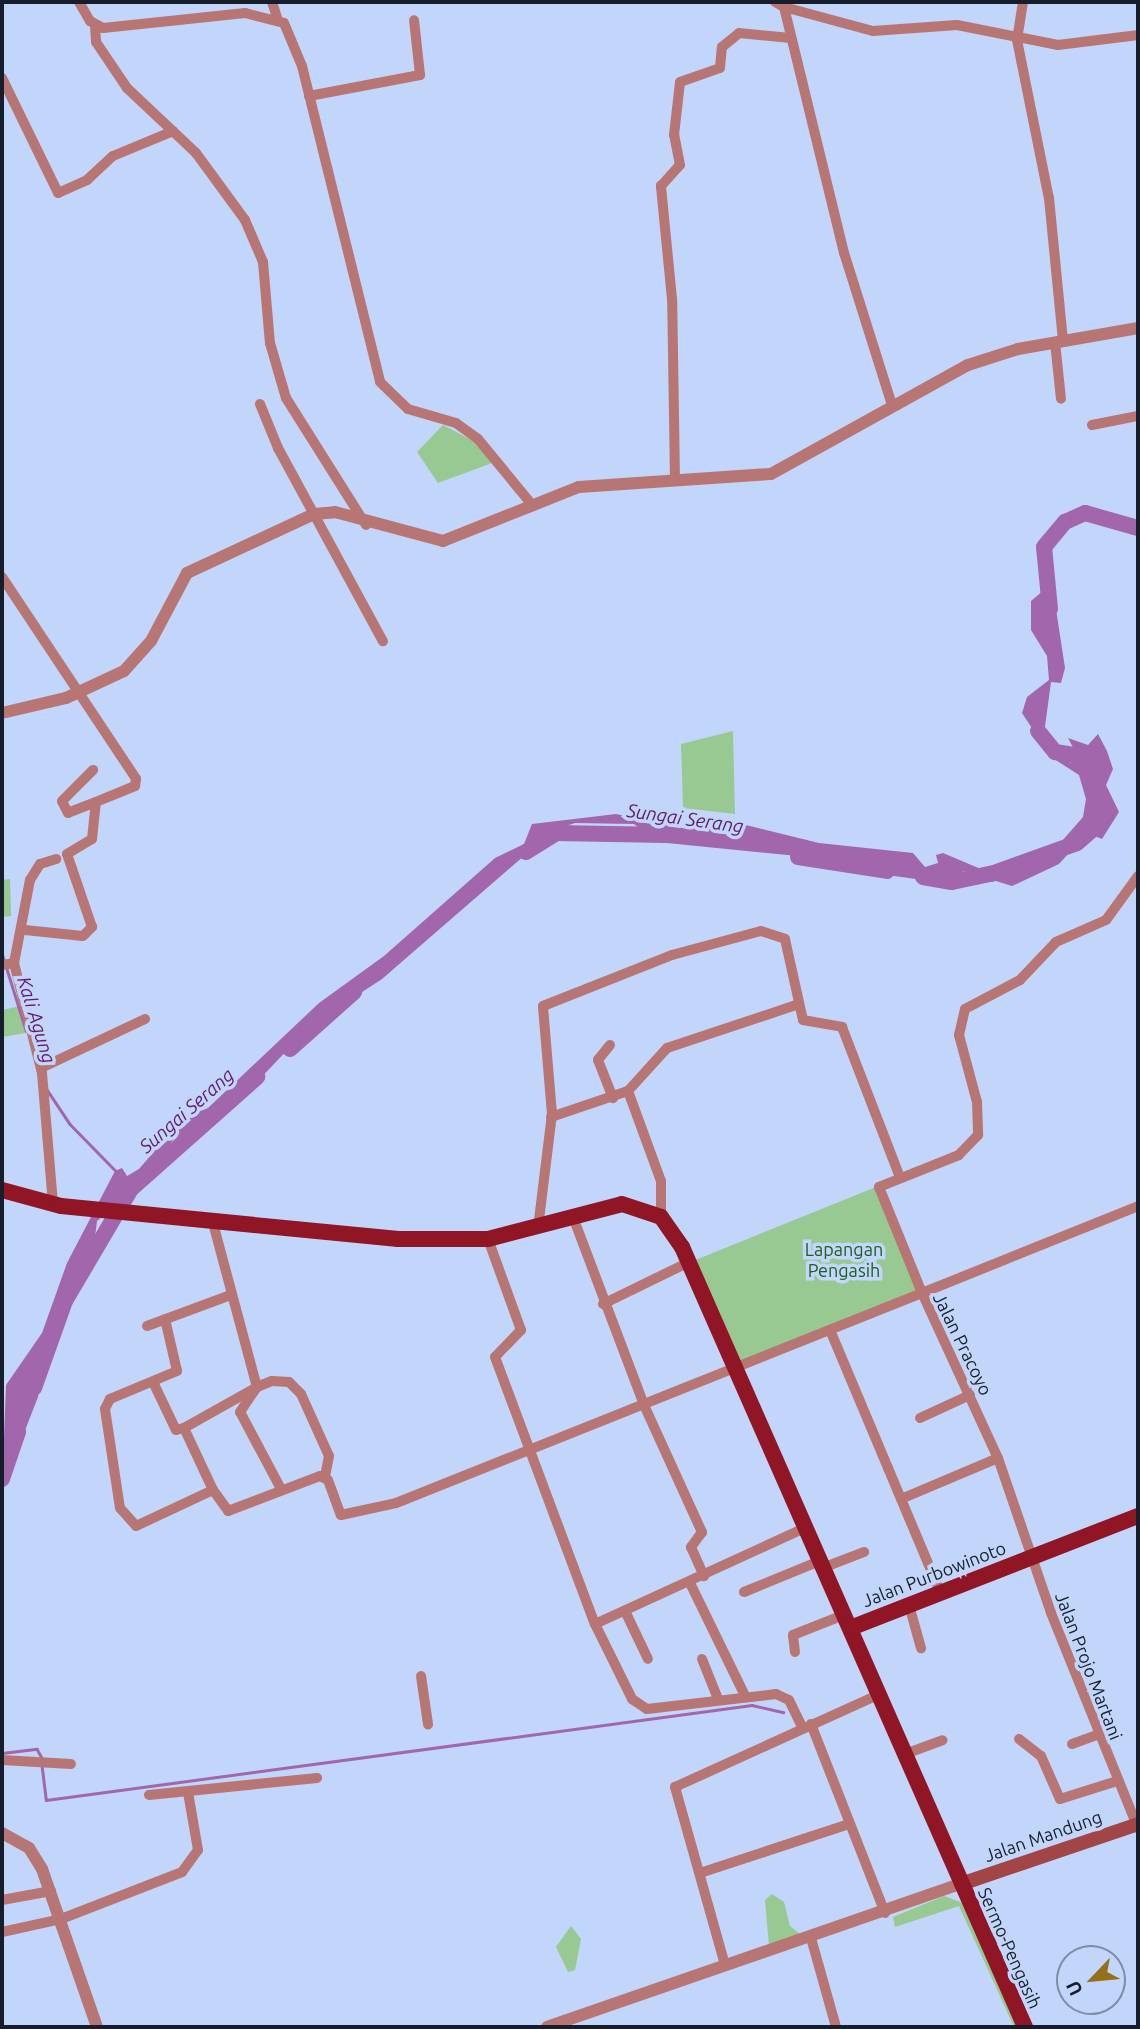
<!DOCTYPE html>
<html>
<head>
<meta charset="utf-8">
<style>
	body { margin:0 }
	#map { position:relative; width:1140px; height:2029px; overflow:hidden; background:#c1d6fa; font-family:Ubuntu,sans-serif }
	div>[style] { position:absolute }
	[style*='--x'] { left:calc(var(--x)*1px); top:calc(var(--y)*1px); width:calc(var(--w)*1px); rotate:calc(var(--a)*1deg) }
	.green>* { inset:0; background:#99c992; transform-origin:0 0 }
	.water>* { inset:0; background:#a266ac }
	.stream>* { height:2.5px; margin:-1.25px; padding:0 1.25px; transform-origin:1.25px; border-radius:1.25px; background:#a266ac }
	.river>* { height:16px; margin:-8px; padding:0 8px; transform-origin:8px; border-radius:8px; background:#a266ac }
	.minor>* { height:10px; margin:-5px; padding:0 5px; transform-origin:5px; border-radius:5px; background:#b77674 }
	.tertiary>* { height:12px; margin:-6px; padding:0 6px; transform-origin:6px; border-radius:6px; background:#b77674 }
	.secondary>* { height:14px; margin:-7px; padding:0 7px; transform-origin:7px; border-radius:7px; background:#a24546 }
	.primary>* { height:16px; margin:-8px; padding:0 8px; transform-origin:8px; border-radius:8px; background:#901625 }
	span { translate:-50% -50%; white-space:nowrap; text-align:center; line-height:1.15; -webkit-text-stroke:7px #c1d6fa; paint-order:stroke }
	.park-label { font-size:18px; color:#216019 }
	.street-label { font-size:18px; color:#171e2b }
	.water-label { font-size:19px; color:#641870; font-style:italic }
	.frame { position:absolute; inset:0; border:4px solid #171e2b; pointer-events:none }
	.north { position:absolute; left:1056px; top:1945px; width:70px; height:70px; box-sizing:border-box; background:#c1d6fa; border:2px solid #7d8ca7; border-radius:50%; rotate:244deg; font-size:19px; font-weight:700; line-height:28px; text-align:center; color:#171e2b }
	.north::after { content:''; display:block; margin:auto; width:24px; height:32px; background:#966f19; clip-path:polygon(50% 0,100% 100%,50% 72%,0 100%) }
</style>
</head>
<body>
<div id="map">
	<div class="green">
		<i style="clip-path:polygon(443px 425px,477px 443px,492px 463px,438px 483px,417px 452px)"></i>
		<i style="clip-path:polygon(733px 731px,735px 814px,683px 808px,681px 744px)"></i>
		<i style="clip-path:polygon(10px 879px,11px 916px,2px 917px,2px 880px)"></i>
		<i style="clip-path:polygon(25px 1005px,32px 1032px,2px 1037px,2px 1010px)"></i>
		<i style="left:876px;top:1187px;width:112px;height:198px;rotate:68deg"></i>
		<i style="clip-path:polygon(772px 1894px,784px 1902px,790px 1926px,800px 1934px,769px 1946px,765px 1900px)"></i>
		<i style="clip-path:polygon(944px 1896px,963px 1903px,1020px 2027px,1014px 2027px,959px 1906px,895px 1927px,893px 1917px)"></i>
		<i style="clip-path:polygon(571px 1926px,581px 1939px,575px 1970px,568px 1972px,556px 1947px)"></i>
	</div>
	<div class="water">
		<i style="clip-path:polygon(1052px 583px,1065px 668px,1061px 683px,1051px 682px,1044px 734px,1056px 757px,1071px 763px,1077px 755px,1068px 738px,1088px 745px,1098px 734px,1107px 751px,1113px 769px,1106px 785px,1119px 812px,1102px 839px,1087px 833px,1059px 864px,1012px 886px,964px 871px,938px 882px,872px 873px,858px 862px,657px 842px,634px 824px,575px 823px,554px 830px,382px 979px,310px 1026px,255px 1084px,173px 1140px,132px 1192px,97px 1221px,94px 1245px,46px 1343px,38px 1397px,17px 1451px,8px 1450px,2px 1489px,6px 1385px,42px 1333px,67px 1263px,115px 1171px,122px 1168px,127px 1176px,139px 1169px,183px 1118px,208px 1108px,319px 1003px,384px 956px,495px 858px,524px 844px,532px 824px,616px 814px,687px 829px,690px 823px,746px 825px,819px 843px,913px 853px,925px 867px,938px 863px,936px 855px,943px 853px,995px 875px,1048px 857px,1083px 817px,1086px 799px,1079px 775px,1051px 757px,1022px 713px,1027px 697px,1049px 680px,1047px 656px,1031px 630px,1031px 601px)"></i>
	</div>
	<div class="stream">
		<i style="--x:2;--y:953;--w:81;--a:72.7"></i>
		<i style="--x:46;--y:1088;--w:43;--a:56.3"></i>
		<i style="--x:70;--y:1124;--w:66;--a:45.6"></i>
		<i style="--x:2;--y:1753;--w:35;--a:-7"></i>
		<i style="--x:37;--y:1749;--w:10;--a:61"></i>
		<i style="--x:42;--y:1765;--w:35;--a:83"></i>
		<i style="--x:46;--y:1800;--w:712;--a:-7.66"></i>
		<i style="--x:752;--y:1705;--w:32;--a:13"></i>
	</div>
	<div class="river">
		<i style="--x:1050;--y:609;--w:62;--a:-95.5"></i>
		<i style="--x:1044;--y:547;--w:33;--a:-50"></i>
		<i style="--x:1065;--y:522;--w:22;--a:-24"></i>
		<i style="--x:1085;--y:513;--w:55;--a:15.8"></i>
		<i style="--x:1038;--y:731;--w:27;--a:51"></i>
		<i style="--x:1055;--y:752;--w:38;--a:9"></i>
		<i style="--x:526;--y:852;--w:36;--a:-32"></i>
		<i style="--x:556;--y:833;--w:110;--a:1"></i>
		<i style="--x:798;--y:857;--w:90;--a:8.9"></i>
		<i style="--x:923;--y:877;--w:29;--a:10"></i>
		<i style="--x:952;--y:882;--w:40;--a:-12"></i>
		<i style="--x:991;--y:874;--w:91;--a:-19.8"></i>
		<i style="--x:1077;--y:843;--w:33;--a:-41"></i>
		<i style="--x:290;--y:1049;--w:86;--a:-41.7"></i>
		<i style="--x:34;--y:1388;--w:92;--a:-70.4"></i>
		<i style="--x:65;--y:1301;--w:130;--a:-59.5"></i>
		<i style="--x:131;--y:1189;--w:169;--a:-41.6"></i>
		<i style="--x:2;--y:1479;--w:50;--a:-71.2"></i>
	</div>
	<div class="minor">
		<i style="--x:79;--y:2;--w:22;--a:60"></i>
		<i style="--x:90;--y:21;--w:15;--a:28"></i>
		<i style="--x:103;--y:28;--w:143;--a:-6"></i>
		<i style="--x:245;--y:13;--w:40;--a:14.4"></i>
		<i style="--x:284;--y:23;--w:47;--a:67.3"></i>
		<i style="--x:302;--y:66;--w:325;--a:76.1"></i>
		<i style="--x:380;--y:382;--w:39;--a:44"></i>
		<i style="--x:408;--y:409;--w:50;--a:16.3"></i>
		<i style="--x:456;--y:423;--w:27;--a:36"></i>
		<i style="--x:478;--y:439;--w:87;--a:50.6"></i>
		<i style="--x:272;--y:2;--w:16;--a:72"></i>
		<i style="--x:775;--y:2;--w:10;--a:29"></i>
		<i style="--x:1023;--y:2;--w:38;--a:99"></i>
		<i style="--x:1017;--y:40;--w:161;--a:78.6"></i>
		<i style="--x:1049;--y:198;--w:144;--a:84.4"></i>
		<i style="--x:95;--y:26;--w:16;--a:86"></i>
		<i style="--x:96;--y:42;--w:55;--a:56"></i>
		<i style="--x:127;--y:88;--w:95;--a:43.3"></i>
		<i style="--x:196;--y:153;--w:83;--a:53.8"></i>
		<i style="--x:245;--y:220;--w:46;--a:66.8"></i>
		<i style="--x:263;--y:262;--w:81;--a:85.1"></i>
		<i style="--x:270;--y:343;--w:57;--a:73.8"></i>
		<i style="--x:286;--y:398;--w:150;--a:57.8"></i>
		<i style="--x:2;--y:78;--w:128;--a:64"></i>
		<i style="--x:58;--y:193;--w:32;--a:-24"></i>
		<i style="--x:87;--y:180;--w:35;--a:-43"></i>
		<i style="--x:113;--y:156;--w:65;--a:-22.6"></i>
		<i style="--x:309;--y:96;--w:113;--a:-10.7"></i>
		<i style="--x:420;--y:75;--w:55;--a:-96.2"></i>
		<i style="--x:1055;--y:342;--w:57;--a:84"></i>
		<i style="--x:260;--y:404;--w:48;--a:67.8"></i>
		<i style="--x:278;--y:448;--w:220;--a:61.5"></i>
		<i style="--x:892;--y:405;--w:159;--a:-107.5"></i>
		<i style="--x:844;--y:253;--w:253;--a:-103.7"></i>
		<i style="--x:784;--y:7;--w:92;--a:15.1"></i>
		<i style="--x:873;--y:31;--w:84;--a:-4.1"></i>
		<i style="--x:957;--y:25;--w:103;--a:11.2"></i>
		<i style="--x:1058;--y:45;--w:81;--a:-7.1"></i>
		<i style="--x:1092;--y:425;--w:47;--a:-11.1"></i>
		<i style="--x:675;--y:480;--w:181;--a:-90.9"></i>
		<i style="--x:672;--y:299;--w:114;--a:-95.6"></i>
		<i style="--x:661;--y:186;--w:28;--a:-48"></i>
		<i style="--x:680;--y:165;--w:31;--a:-101"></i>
		<i style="--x:674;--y:135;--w:53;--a:-83.5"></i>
		<i style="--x:680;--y:82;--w:42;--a:-19.3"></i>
		<i style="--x:720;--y:68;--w:21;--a:-85"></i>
		<i style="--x:722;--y:47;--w:22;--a:-39"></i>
		<i style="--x:739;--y:33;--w:52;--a:5.5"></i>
		<i style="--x:2;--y:577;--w:242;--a:56.4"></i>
		<i style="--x:136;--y:779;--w:7;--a:98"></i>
		<i style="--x:135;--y:786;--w:42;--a:157.7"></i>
		<i style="--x:1138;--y:876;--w:54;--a:126"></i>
		<i style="--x:1106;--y:920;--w:55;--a:156.3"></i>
		<i style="--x:1056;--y:942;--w:52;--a:133.5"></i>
		<i style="--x:1020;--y:980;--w:62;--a:152.2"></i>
		<i style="--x:965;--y:1009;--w:27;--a:103"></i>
		<i style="--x:959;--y:1035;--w:69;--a:75"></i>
		<i style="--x:977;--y:1102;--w:33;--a:88"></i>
		<i style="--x:978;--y:1135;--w:28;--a:134"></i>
		<i style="--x:959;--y:1155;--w:86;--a:158.2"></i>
		<i style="--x:879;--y:1187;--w:114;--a:67.9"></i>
		<i style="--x:922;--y:1293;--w:233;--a:-21.9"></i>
		<i style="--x:25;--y:930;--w:58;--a:5.9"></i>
		<i style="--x:83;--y:936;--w:13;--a:-45"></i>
		<i style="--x:92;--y:927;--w:77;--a:-108.9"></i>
		<i style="--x:67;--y:854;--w:29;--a:-31"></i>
		<i style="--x:92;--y:839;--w:37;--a:-84"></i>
		<i style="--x:96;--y:802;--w:30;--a:159"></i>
		<i style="--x:68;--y:813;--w:13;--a:-117"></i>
		<i style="--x:62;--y:801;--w:44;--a:-45"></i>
		<i style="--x:2;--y:965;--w:12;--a:-9"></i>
		<i style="--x:610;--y:1045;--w:19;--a:129"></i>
		<i style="--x:598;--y:1060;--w:41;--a:68.5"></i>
		<i style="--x:41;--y:1068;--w:115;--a:-25.2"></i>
		<i style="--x:628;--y:1091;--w:96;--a:69.9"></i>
		<i style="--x:661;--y:1181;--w:36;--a:90"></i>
		<i style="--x:551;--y:1117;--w:81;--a:-18.7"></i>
		<i style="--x:628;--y:1091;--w:58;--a:-47.8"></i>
		<i style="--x:667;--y:1048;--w:136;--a:-18.4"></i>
		<i style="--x:53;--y:1204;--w:131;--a:-94.8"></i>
		<i style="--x:42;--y:1073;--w:114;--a:-104.3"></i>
		<i style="--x:14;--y:963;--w:85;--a:-79.1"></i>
		<i style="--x:30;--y:880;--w:19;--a:-58"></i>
		<i style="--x:40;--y:864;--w:17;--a:-17"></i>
		<i style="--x:573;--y:1217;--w:201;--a:69.3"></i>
		<i style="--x:644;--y:1405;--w:140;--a:65.5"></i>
		<i style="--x:702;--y:1532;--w:19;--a:126"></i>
		<i style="--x:691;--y:1547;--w:32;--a:66"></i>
		<i style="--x:213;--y:1223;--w:170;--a:75"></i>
		<i style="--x:257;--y:1387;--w:84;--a:150.7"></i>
		<i style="--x:184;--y:1428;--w:68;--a:64.9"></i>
		<i style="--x:538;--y:1228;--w:115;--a:-83"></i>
		<i style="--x:552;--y:1114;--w:108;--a:-94.8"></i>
		<i style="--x:543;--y:1006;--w:139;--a:-21.6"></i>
		<i style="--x:672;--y:955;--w:92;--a:-15.1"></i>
		<i style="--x:761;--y:931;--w:25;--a:18"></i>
		<i style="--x:785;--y:939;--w:83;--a:77.5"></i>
		<i style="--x:803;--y:1020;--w:40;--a:10"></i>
		<i style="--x:842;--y:1027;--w:161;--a:68.9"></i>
		<i style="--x:488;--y:1239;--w:97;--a:70.1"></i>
		<i style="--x:521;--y:1330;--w:37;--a:134"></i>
		<i style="--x:495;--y:1357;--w:285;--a:69.5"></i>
		<i style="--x:595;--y:1624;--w:84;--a:63.7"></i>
		<i style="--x:632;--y:1699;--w:18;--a:34"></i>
		<i style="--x:647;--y:1709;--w:130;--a:-6.6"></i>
		<i style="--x:776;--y:1694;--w:14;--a:25"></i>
		<i style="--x:789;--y:1700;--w:30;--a:64"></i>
		<i style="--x:603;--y:1304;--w:96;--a:-26"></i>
		<i style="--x:165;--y:1319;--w:53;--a:77"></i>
		<i style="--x:177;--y:1371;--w:73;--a:157.3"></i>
		<i style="--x:110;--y:1399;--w:11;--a:117"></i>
		<i style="--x:105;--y:1409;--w:100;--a:81.4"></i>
		<i style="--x:120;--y:1508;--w:24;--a:48"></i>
		<i style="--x:136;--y:1526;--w:85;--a:-25.1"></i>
		<i style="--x:213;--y:1490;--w:26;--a:54"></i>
		<i style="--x:228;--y:1511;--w:98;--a:-20.8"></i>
		<i style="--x:320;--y:1476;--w:9;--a:27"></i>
		<i style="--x:328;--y:1480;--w:37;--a:70"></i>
		<i style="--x:341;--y:1515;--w:56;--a:-12.3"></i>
		<i style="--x:396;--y:1503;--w:566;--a:-21.76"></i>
		<i style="--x:922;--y:1293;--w:182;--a:65.3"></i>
		<i style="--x:998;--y:1458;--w:164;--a:71.1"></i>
		<i style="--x:1051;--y:1613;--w:232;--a:68"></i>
		<i style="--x:147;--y:1326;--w:90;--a:-20.3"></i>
		<i style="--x:830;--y:1330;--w:284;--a:67.2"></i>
		<i style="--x:153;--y:1382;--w:53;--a:64.4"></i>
		<i style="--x:176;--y:1430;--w:8;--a:-14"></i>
		<i style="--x:920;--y:1418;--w:55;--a:-24.7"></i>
		<i style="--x:281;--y:1489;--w:87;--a:-118"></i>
		<i style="--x:240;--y:1412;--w:30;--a:-56"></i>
		<i style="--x:257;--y:1387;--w:16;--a:-22"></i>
		<i style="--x:272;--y:1381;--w:17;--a:3"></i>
		<i style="--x:289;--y:1382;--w:17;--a:45"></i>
		<i style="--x:301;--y:1394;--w:68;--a:65.7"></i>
		<i style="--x:329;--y:1456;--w:20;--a:101"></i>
		<i style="--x:901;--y:1499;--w:105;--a:-22.9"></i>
		<i style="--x:825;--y:1567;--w:42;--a:-21"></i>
		<i style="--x:690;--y:1583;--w:126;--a:64"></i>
		<i style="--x:744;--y:1592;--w:84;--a:-22.3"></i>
		<i style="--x:909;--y:1605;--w:45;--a:74.4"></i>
		<i style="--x:625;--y:1611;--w:53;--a:64.4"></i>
		<i style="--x:595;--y:1624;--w:233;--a:-24.6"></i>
		<i style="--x:795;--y:1652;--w:17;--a:-97"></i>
		<i style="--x:793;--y:1635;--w:57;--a:-21.6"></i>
		<i style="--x:702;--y:1659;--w:43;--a:68.2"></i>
		<i style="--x:421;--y:1676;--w:49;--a:81.7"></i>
		<i style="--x:811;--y:1724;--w:203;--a:68.6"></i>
		<i style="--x:1019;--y:1739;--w:28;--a:38"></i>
		<i style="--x:1041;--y:1756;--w:47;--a:66.2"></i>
		<i style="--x:1060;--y:1799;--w:60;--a:-17.5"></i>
		<i style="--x:1072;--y:1744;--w:29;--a:-20"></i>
		<i style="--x:905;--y:1754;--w:40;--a:-20.2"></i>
		<i style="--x:2;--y:1760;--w:69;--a:3.3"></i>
		<i style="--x:149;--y:1795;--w:169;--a:-5.8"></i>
		<i style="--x:700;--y:1873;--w:157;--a:-18.2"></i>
		<i style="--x:2;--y:1900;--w:50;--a:-10.4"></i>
		<i style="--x:2;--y:1932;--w:60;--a:-12.4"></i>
		<i style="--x:61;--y:1919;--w:130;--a:-21.2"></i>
		<i style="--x:182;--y:1872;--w:27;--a:-54"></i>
		<i style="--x:198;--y:1850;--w:59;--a:-99.8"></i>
		<i style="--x:811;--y:1938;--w:92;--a:74.3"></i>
		<i style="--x:725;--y:1965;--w:185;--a:-105.7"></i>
		<i style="--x:675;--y:1787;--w:225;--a:-24.4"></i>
	</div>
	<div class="tertiary">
		<i style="--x:2;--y:713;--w:66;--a:-13.2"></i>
		<i style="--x:66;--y:698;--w:64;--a:-25"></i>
		<i style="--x:124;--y:671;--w:40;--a:-48"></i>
		<i style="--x:151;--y:641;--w:77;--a:-62.1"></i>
		<i style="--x:187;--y:573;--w:140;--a:-24.9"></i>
		<i style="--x:314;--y:514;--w:21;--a:-5"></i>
		<i style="--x:335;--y:512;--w:112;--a:15"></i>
		<i style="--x:443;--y:541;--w:146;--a:-21.7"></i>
		<i style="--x:579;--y:487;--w:192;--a:-3.9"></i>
		<i style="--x:771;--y:474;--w:225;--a:-29"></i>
		<i style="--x:968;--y:365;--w:52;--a:-17.7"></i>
		<i style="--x:1018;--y:349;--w:122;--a:-9.9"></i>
		<i style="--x:2;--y:1833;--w:31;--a:29"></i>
		<i style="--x:29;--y:1848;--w:25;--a:58"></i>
		<i style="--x:42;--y:1869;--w:167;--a:70.8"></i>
		<i style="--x:547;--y:2027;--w:438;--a:-19.1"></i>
	</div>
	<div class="secondary">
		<i style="--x:961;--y:1884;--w:187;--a:-18.7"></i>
	</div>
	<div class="primary">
		<i style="--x:2;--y:1190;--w:61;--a:15.2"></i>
		<i style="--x:61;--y:1206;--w:339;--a:5.6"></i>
		<i style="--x:398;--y:1239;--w:90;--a:0"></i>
		<i style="--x:488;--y:1239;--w:138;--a:-14.6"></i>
		<i style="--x:622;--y:1204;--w:41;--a:18.4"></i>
		<i style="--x:661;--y:1217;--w:37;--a:55"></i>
		<i style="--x:682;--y:1247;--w:852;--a:66.26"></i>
		<i style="--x:853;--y:1627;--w:306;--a:-21.3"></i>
	</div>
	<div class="park-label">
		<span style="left:844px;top:1260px">Lapangan<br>Pengasih</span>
	</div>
	<div class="street-label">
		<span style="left:963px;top:1344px;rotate:64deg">Jalan Pracoyo</span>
		<span style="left:934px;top:1574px;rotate:-21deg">Jalan Purbowinoto</span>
		<span style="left:1089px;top:1666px;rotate:69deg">Jalan Projo Martani</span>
		<span style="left:1043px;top:1836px;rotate:-19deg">Jalan Mandung</span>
		<span style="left:1010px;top:1948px;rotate:66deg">Sermo-Pengasih</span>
	</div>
	<div class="water-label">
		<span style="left:685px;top:819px;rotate:8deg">Sungai Serang</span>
		<span style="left:36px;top:1020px;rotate:73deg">Kali Agung</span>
		<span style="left:187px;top:1111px;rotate:-41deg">Sungai Serang</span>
	</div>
	<div class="frame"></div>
	<div class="north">U</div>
</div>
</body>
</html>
